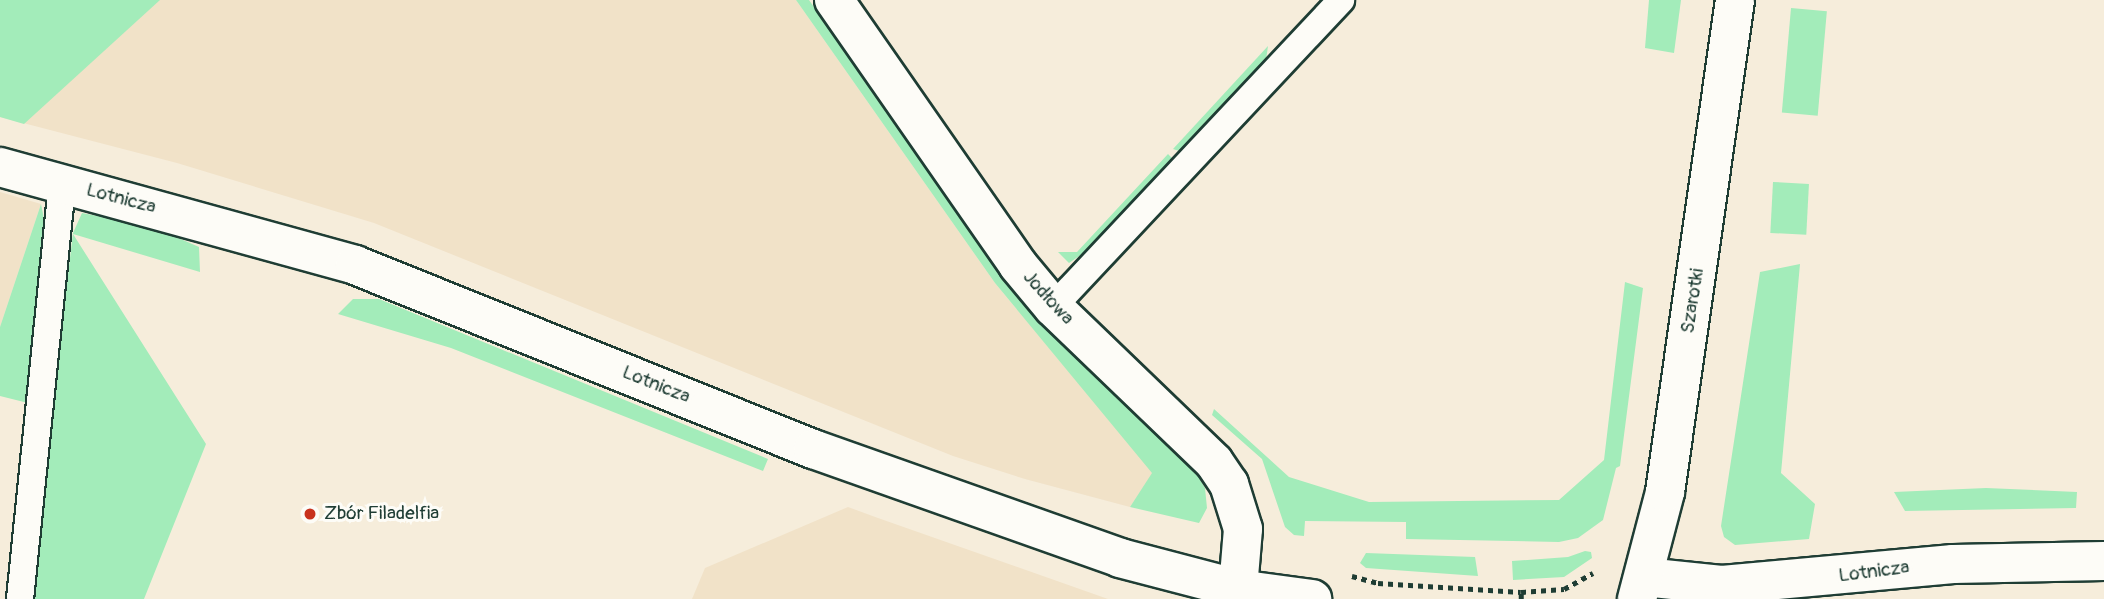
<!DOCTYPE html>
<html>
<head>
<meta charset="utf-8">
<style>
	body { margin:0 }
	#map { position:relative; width:2104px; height:599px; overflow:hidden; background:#f6eddb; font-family:Pangolin,sans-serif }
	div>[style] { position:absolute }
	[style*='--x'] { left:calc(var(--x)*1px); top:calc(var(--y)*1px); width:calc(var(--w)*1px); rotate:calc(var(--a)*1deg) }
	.built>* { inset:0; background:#f1e2c8 }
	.green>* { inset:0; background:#a3ecba; transform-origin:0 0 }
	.path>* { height:4.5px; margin-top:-2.25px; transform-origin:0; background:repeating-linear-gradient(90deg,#1f3d34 0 5px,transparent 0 10px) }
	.roads { filter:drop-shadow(2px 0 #1f3d34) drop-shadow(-2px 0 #1f3d34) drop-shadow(0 2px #1f3d34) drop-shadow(0 -2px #1f3d34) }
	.lane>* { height:26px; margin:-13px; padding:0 13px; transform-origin:13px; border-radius:13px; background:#fdfcf7 }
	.street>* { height:38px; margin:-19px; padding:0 19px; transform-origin:19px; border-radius:19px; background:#fdfcf7 }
	.secondary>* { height:38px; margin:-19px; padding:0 19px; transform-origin:19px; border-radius:19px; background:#fdfcf7 }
	.dots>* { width:19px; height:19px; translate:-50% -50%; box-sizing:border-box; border:4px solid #fdfcf7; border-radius:50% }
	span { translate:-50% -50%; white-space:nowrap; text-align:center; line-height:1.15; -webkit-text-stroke:6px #fdfcf7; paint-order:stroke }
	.street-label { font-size:19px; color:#1f3d34 }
	.poi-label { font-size:19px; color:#1f3d34 }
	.left { translate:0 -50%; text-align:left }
</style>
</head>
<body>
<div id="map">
	<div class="built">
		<i style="clip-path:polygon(0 0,796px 0,995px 283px,1153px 473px,1130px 507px,1025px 479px,953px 456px,374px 223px,177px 163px,0 117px)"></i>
		<i style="clip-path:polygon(0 192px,41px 204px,0 327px)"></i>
		<i style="clip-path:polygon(848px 507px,878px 518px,1108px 599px,692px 599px,705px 568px)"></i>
	</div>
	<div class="green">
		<i style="clip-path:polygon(0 0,160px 0,24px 124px,0 117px)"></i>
		<i style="clip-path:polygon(796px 0,809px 0,1022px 301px,1193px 467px,1205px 488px,1207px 508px,1199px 523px,1130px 507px,1152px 473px,995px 283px)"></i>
		<i style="clip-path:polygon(1649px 0,1681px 0,1674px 53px,1645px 48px)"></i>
		<i style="left:1791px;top:8px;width:36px;height:105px;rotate:5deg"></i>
		<i style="clip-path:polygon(1268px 46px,1266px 60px,1182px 152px,1173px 149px)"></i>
		<i style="clip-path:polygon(1168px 154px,1173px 159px,1088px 250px,1069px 263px,1058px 252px,1077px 252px)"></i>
		<i style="left:1773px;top:182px;width:36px;height:51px;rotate:3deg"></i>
		<i style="clip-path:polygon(41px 204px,46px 229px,32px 404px,0 396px,0 327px)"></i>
		<i style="clip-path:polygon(82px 213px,151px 226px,199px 247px,200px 272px,73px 234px,206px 444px,144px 599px,29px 599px,73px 233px)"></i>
		<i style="clip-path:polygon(1800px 264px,1781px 473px,1815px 504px,1809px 539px,1735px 545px,1724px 537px,1721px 526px,1760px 272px)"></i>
		<i style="clip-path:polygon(1625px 282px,1643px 288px,1620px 466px,1616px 468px,1603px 520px,1578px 538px,1559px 542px,1406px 539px,1406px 522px,1305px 521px,1304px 536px,1294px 535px,1285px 527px,1262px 459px,1212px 415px,1214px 409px,1289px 477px,1369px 502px,1559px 500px,1604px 460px)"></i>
		<i style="clip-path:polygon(353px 299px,379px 299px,768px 459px,763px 471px,451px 348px,338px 314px)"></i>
		<i style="clip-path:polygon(1986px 488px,2077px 492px,2076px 508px,1905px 511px,1894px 492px)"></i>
		<i style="clip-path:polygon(1585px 551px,1591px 552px,1592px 558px,1564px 577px,1513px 580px,1512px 561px,1568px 557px)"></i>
		<i style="clip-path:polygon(1366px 553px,1475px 557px,1478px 576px,1366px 568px,1360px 563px)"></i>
	</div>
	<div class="path">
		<i style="--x:1352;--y:576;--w:27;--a:15"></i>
		<i style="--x:1378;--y:583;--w:143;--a:3.6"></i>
		<i style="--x:1521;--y:592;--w:43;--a:-4"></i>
		<i style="--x:1564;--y:589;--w:33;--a:-29"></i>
		<i style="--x:1521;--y:599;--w:7;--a:-90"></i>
	</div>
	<div class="roads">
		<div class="lane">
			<i style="--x:1053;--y:307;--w:421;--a:-46.8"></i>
			<i style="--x:20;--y:599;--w:418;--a:-84.2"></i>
		</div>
		<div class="street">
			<i style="--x:834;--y:0;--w:323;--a:55.2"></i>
			<i style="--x:1018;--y:265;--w:55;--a:50.2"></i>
			<i style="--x:1053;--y:307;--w:223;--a:43.9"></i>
			<i style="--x:1214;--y:462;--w:27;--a:56"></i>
			<i style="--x:1229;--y:484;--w:47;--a:72.7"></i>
			<i style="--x:1243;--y:529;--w:60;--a:94.8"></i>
			<i style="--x:0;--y:167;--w:368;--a:15.4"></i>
			<i style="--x:355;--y:265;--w:494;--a:21.9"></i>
			<i style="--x:813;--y:449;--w:326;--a:19.5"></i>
			<i style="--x:1120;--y:558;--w:122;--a:14.7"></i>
			<i style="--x:1238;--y:589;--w:75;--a:7.7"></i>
			<i style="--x:1644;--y:577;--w:78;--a:5.9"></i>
			<i style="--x:1722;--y:585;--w:232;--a:-5.2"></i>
			<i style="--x:1953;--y:564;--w:151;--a:-1.1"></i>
		</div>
		<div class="secondary">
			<i style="--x:1637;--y:599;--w:111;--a:-75.3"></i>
			<i style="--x:1665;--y:492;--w:497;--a:-81.9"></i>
		</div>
	</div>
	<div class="dots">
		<i style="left:310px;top:514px;background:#c8321e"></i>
	</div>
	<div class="street-label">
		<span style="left:121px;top:199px;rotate:15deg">Lotnicza</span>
		<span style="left:1048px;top:298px;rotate:48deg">Jodłowa</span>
		<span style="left:1693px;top:301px;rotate:-81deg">Szarotki</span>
		<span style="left:656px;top:385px;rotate:22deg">Lotnicza</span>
		<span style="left:1874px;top:572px;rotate:-7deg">Lotnicza</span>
	</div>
	<div class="poi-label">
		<span class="left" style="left:324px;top:514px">Zbór Filadelfia</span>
	</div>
</div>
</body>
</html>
